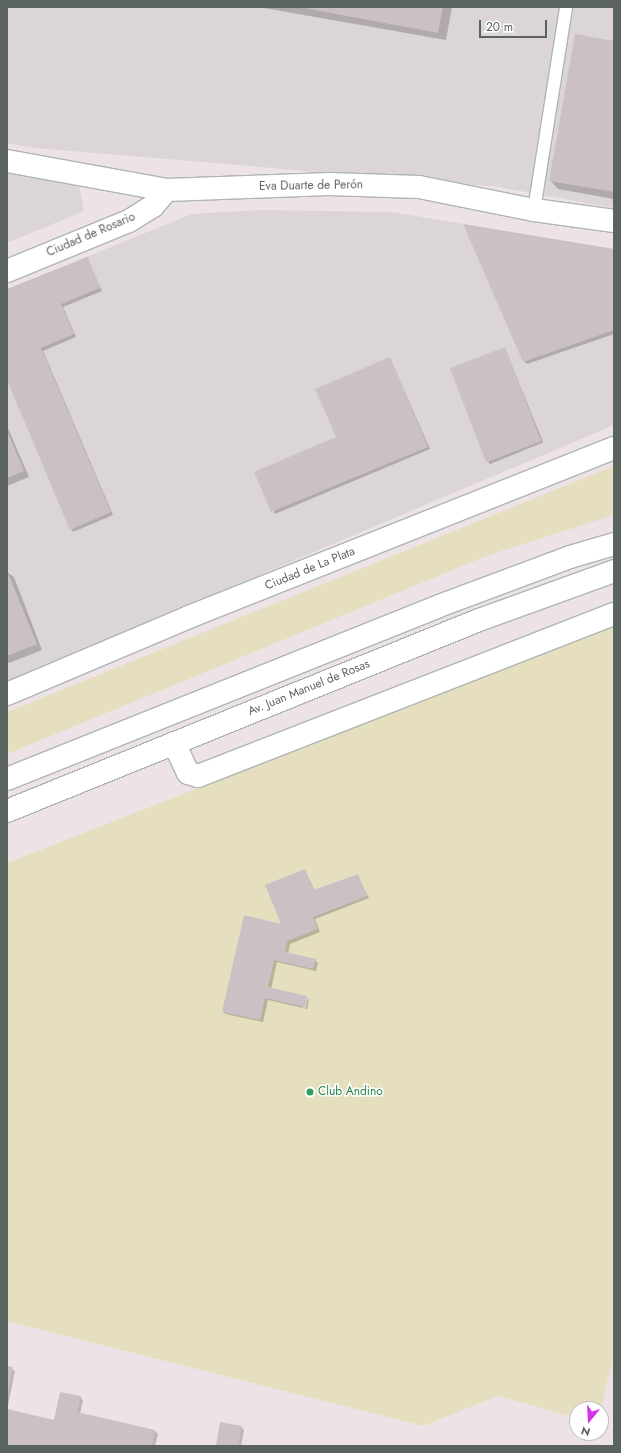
<!DOCTYPE html>
<html>
<head>
<meta charset="utf-8">
<style>
	body { margin:0 }
	#map { position:relative; width:621px; height:1453px; overflow:hidden; background:#ede3e7; font-family:Jost,sans-serif }
	div>[style] { position:absolute }
	[style*='--x'] { left:calc(var(--x)*1px); top:calc(var(--y)*1px); width:calc(var(--w)*1px); rotate:calc(var(--a)*1deg) }
	.industrial>* { inset:0; background:#dcd5d8 }
	.green>* { inset:0; background:#e5dfc0 }
	.shadow>* { inset:0; background:#0003; transform-origin:0 0 }
	.building>* { inset:0; background:#cbc1c5; transform-origin:0 0 }
	.roads { filter:drop-shadow(1px 0 #aeb5b2) drop-shadow(-1px 0 #aeb5b2) drop-shadow(0 1px #aeb5b2) drop-shadow(0 -1px #aeb5b2) }
	.lane>* { height:12px; margin:-6px; padding:0 6px; transform-origin:6px; border-radius:6px; background:#fff }
	.street>* { height:22px; margin:-11px; padding:0 11px; transform-origin:11px; border-radius:11px; background:#fff }
	.secondary>* { height:22px; margin:-11px; padding:0 11px; transform-origin:11px; border-radius:11px; background:#fff }
	.dots>* { width:11px; height:11px; translate:-50% -50%; box-sizing:border-box; border:2px solid #fff; border-radius:50% }
	span { translate:-50% -50%; white-space:nowrap; text-align:center; line-height:1.15; -webkit-text-stroke:3px #fff; paint-order:stroke }
	.street-label { font-size:12px; color:#5b635e }
	.leisure-label { font-size:12px; color:#27864d }
	.left { translate:0 -50%; text-align:left }
	.frame { position:absolute; inset:0; border:8px solid #5b635e; pointer-events:none }
	.north { position:absolute; left:569px; top:1401px; width:40px; height:40px; box-sizing:border-box; background:#fff; border:1px solid #bdc1bf; border-radius:50%; rotate:198deg; font-size:11px; font-weight:700; line-height:16px; text-align:center; color:#5b635e }
	.north::after { content:''; display:block; margin:auto; width:14px; height:18px; background:#d632e5; clip-path:polygon(50% 0,100% 100%,50% 72%,0 100%) }
	.scale { position:absolute; left:479px; top:20px; width:68px; height:18px; box-sizing:border-box; border:2px solid #5b635e; border-top:0; padding-left:5px; font-size:12px; line-height:14px; white-space:nowrap; color:#5b635e; -webkit-text-stroke:3px #fff; paint-order:stroke }
</style>
</head>
<body>
<div id="map">
	<div class="industrial">
		<i style="clip-path:polygon(7px 7px,614px 7px,614px 208px,499px 187px,35px 148px,7px 143px)"></i>
		<i style="clip-path:polygon(7px 173px,79px 185px,84px 211px,7px 243px)"></i>
		<i style="clip-path:polygon(261px 210px,391px 212px,614px 249px,614px 425px,7px 682px,7px 289px,192px 214px)"></i>
	</div>
	<div class="green">
		<i style="clip-path:polygon(614px 466px,614px 515px,489px 555px,7px 754px,7px 712px)"></i>
		<i style="clip-path:polygon(614px 625px,614px 1352px,601px 1409px,577px 1409px,577px 1418px,498px 1396px,423px 1426px,7px 1321px,7px 863px)"></i>
	</div>
	<div class="shadow">
		<i style="clip-path:polygon(258px 7px,452px 7px,446px 40px)"></i>
		<i style="clip-path:polygon(614px 42px,614px 199px,558px 189px,550px 180px)"></i>
		<i style="clip-path:polygon(614px 250px,614px 334px,527px 364px,524px 361px)"></i>
		<i style="clip-path:polygon(87px 258px,102px 291px,63px 307px,76px 337px,43px 351px,113px 515px,73px 532px,7px 378px,7px 291px)"></i>
		<i style="left:505px;top:348px;width:102px;height:58px;rotate:68deg"></i>
		<i style="clip-path:polygon(390px 358px,430px 449px,275px 514px,256px 472px,337px 438px)"></i>
		<i style="clip-path:polygon(7px 426px,29px 477px,7px 486px)"></i>
		<i style="clip-path:polygon(7px 572px,14px 577px,42px 650px,9px 663px,7px 660px)"></i>
		<i style="clip-path:polygon(305px 870px,315px 891px,357px 875px,369px 898px,315px 919px,320px 932px,290px 944px,288px 954px,315px 960px,318px 963px,316px 971px,277px 962px,271px 989px,306px 997px,303px 1008px,268px 1000px,263px 1022px,225px 1014px,223px 1011px,282px 925px)"></i>
		<i style="clip-path:polygon(308px 998px,309px 999px,307px 1009px,305px 1009px)"></i>
		<i style="clip-path:polygon(7px 1367px,15px 1371px,7px 1410px,55px 1421px,80px 1397px,83px 1400px,80px 1414px,155px 1431px,158px 1434px,155px 1446px,7px 1446px)"></i>
		<i style="clip-path:polygon(241px 1427px,244px 1430px,241px 1446px,217px 1446px)"></i>
	</div>
	<div class="building">
		<i style="clip-path:polygon(299px 7px,443px 7px,438px 33px)"></i>
		<i style="clip-path:polygon(575px 34px,614px 41px,614px 192px,549px 181px)"></i>
		<i style="clip-path:polygon(463px 224px,614px 249px,614px 330px,523px 362px)"></i>
		<i style="clip-path:polygon(88px 257px,100px 288px,61px 304px,74px 334px,41px 348px,111px 512px,70px 530px,7px 380px,7px 289px)"></i>
		<i style="left:505px;top:347px;width:101px;height:59px;rotate:69deg"></i>
		<i style="clip-path:polygon(390px 357px,428px 447px,271px 512px,254px 472px,336px 437px,315px 389px)"></i>
		<i style="clip-path:polygon(7px 431px,24px 471px,7px 478px)"></i>
		<i style="clip-path:polygon(7px 571px,37px 644px,7px 656px)"></i>
		<i style="clip-path:polygon(305px 869px,314px 890px,358px 874px,367px 896px,313px 917px,318px 929px,287px 941px,285px 952px,316px 959px,313px 969px,274px 960px,268px 987px,307px 996px,305px 1007px,265px 998px,260px 1020px,222px 1012px,244px 915px,281px 924px,265px 885px)"></i>
		<i style="clip-path:polygon(7px 1366px,13px 1367px,8px 1394px,7px 1394px)"></i>
		<i style="clip-path:polygon(60px 1392px,81px 1396px,77px 1412px,155px 1430px,152px 1446px,7px 1446px,7px 1409px,54px 1420px)"></i>
		<i style="clip-path:polygon(220px 1422px,242px 1426px,238px 1446px,216px 1446px)"></i>
	</div>
	<div class="roads">
		<div class="lane">
			<i style="--x:534;--y:210;--w:206;--a:-81"></i>
		</div>
		<div class="street">
			<i style="--x:7;--y:161;--w:163;--a:10.3"></i>
			<i style="--x:167;--y:190;--w:162;--a:-2.1"></i>
			<i style="--x:329;--y:184;--w:90;--a:1.9"></i>
			<i style="--x:419;--y:187;--w:117;--a:11.3"></i>
			<i style="--x:534;--y:210;--w:81;--a:7.8"></i>
			<i style="--x:7;--y:271;--w:132;--a:-22.3"></i>
			<i style="--x:129;--y:221;--w:28;--a:-32"></i>
			<i style="--x:153;--y:206;--w:21;--a:-49"></i>
			<i style="--x:7;--y:694;--w:198;--a:-22.9"></i>
			<i style="--x:189;--y:617;--w:457;--a:-21.7"></i>
			<i style="--x:174;--y:743;--w:33;--a:65"></i>
			<i style="--x:188;--y:773;--w:10;--a:17"></i>
			<i style="--x:198;--y:776;--w:446;--a:-21.3"></i>
		</div>
		<div class="secondary">
			<i style="--x:7;--y:779;--w:465;--a:-21.8"></i>
			<i style="--x:439;--y:606;--w:140;--a:-20.5"></i>
			<i style="--x:570;--y:557;--w:46;--a:-16.5"></i>
			<i style="--x:7;--y:811;--w:509;--a:-22.03"></i>
			<i style="--x:479;--y:620;--w:144;--a:-19.9"></i>
		</div>
	</div>
	<div class="dots">
		<i style="left:310px;top:1092px;background:#2e9e5b"></i>
	</div>
	<div class="street-label">
		<span style="left:311px;top:186px;rotate:-1deg">Eva Duarte de Perón</span>
		<span style="left:91px;top:235px;rotate:-23deg">Ciudad de Rosario</span>
		<span style="left:310px;top:569px;rotate:-22deg">Ciudad de La Plata</span>
		<span style="left:309px;top:688px;rotate:-22deg">Av. Juan Manuel de Rosas</span>
	</div>
	<div class="leisure-label">
		<span class="left" style="left:318px;top:1092px">Club Andino</span>
	</div>
	<div class="frame"></div>
	<div class="north">N</div>
	<div class="scale">20 m</div>
</div>
</body>
</html>
